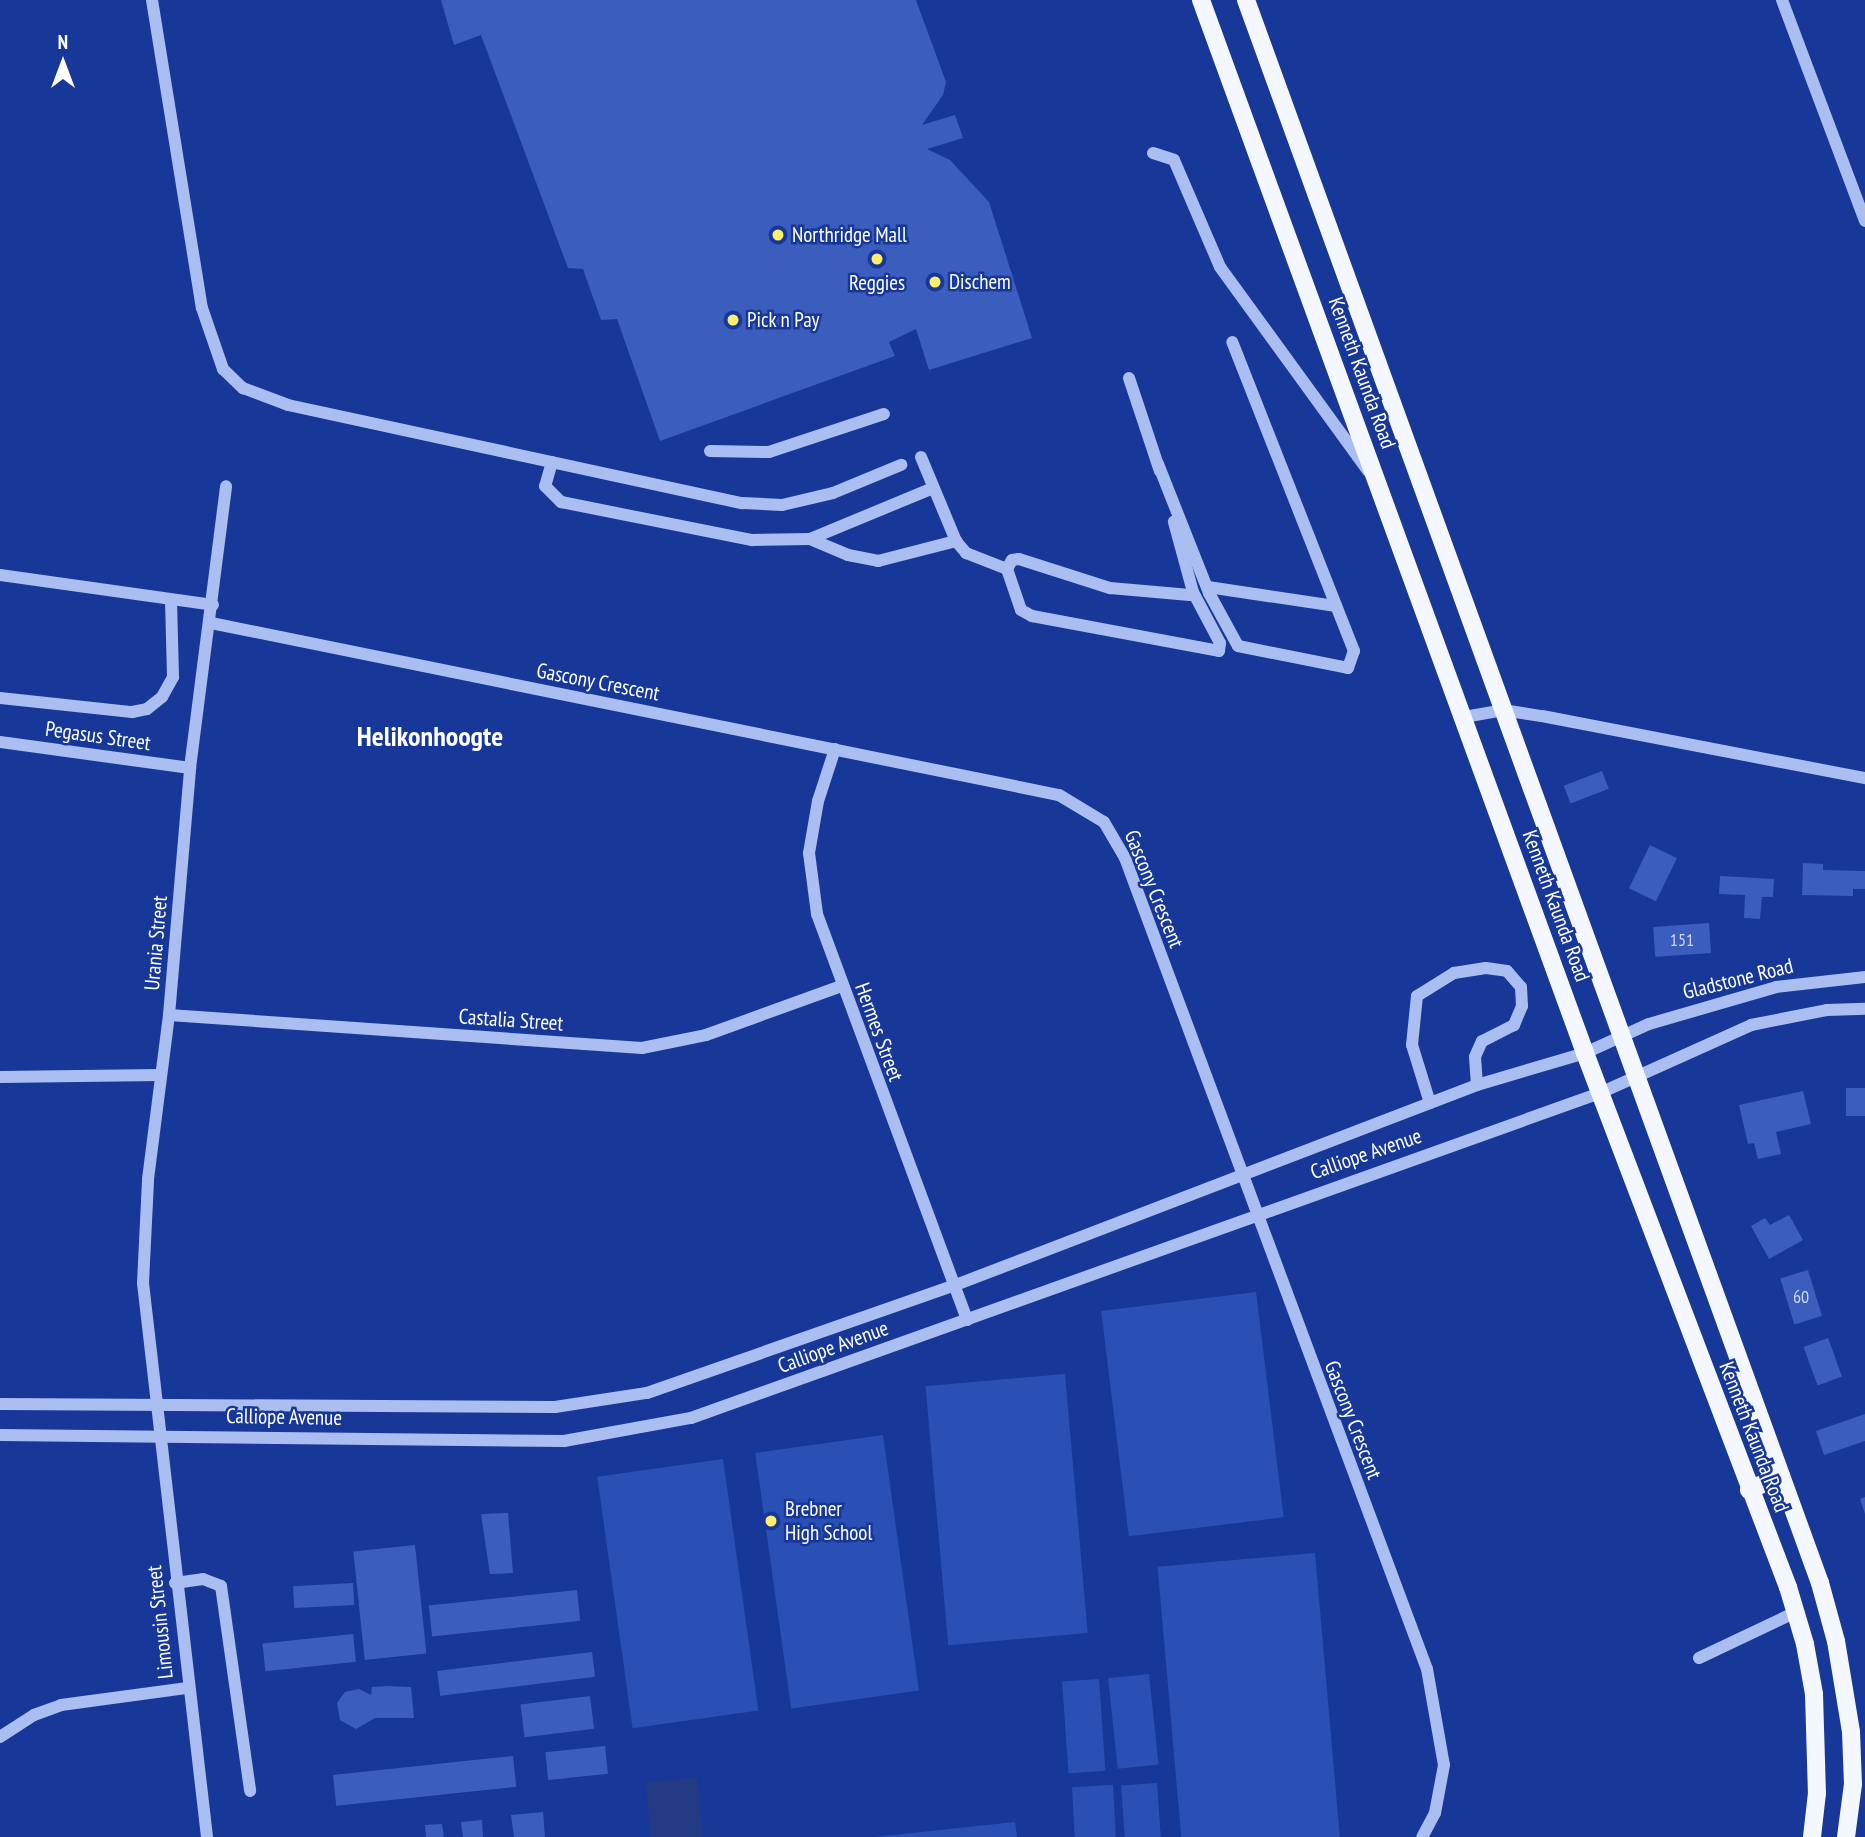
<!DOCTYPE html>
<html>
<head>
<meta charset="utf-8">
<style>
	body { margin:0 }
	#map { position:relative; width:1865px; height:1837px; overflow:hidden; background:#173898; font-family:"PT Sans Narrow",sans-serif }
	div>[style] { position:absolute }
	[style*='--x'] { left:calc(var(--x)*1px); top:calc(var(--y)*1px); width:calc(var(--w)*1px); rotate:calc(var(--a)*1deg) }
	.green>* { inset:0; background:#2a50b6; transform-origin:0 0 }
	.water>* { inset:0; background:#233b85; transform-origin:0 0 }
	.building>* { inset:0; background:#3b5ebe; transform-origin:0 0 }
	.minor>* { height:12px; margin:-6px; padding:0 6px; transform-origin:6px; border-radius:6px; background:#aabef2 }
	.major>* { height:18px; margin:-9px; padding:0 9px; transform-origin:9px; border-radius:9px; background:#f5f7ff }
	.dots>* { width:19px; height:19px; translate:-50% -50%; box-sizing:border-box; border:4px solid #173898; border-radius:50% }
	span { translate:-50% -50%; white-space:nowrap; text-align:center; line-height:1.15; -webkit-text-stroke:5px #173898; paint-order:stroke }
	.number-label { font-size:18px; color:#ced7ef }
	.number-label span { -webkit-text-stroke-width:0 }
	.poi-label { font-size:21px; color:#fff }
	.left { translate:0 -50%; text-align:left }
	.street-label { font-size:21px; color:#fff }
	.district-label { font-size:28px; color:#fff; font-weight:700 }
	.north { position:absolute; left:28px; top:28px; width:70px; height:70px; -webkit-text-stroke:5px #173898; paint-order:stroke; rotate:0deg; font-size:19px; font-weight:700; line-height:28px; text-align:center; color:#fff }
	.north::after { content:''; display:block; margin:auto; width:24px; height:32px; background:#fff; clip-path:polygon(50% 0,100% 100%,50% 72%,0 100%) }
</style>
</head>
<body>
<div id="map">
	<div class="green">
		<i style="left:1256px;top:1292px;width:227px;height:156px;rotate:83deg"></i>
		<i style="left:1065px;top:1374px;width:260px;height:140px;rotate:85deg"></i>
		<i style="left:883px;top:1435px;width:258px;height:129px;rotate:82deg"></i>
		<i style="left:723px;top:1459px;width:254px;height:127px;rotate:82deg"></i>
		<i style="left:1315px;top:1553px;width:285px;height:158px;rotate:85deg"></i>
		<i style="left:1149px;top:1674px;width:91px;height:41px;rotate:84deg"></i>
		<i style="left:1099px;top:1679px;width:92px;height:37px;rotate:86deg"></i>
		<i style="left:1157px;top:1783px;width:54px;height:36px;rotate:86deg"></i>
		<i style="left:1113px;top:1785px;width:52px;height:41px;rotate:87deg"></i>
		<i style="clip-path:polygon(1015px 1822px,1017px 1837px,875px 1837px)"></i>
	</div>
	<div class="water">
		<i style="left:697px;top:1777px;width:60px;height:52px;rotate:84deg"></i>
	</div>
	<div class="building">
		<i style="clip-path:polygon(441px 0,916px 0,946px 82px,943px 95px,922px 125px,955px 115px,963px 138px,927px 149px,950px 160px,989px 202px,1032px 338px,929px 370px,916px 329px,889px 342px,895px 356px,660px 441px,617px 319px,601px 320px,583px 269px,568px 268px,481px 35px,454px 45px)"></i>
		<i style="left:1602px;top:771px;width:19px;height:41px;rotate:69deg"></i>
		<i style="left:1650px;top:845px;width:30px;height:48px;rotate:26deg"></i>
		<i style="clip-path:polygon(1803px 863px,1823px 864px,1823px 870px,1865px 871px,1865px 889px,1853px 889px,1853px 896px,1802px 895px)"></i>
		<i style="clip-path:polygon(1720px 876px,1774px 879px,1773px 897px,1762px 897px,1760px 919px,1744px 918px,1745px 895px,1719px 894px)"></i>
		<i style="left:1709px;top:923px;width:30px;height:56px;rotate:86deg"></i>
		<i style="left:1865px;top:1088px;width:28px;height:19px;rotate:90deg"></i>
		<i style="clip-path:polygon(1803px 1091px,1811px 1124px,1776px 1132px,1781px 1154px,1758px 1159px,1754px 1143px,1748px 1144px,1739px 1105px)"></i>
		<i style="clip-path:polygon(1789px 1215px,1803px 1240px,1769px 1259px,1751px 1226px,1765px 1218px,1770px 1225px)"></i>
		<i style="left:1808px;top:1270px;width:48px;height:29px;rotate:73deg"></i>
		<i style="left:1828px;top:1338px;width:41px;height:26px;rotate:70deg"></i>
		<i style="clip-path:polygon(1865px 1414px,1865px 1441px,1824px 1455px,1816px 1431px)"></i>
		<i style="clip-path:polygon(1865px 1497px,1865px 1514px,1860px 1499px)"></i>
		<i style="clip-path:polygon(508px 1513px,513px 1573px,490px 1574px,481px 1514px)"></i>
		<i style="left:415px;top:1545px;width:109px;height:62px;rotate:84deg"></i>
		<i style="left:353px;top:1583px;width:22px;height:60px;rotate:87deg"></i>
		<i style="left:577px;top:1590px;width:31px;height:149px;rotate:84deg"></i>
		<i style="left:353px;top:1634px;width:28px;height:91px;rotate:84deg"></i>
		<i style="left:592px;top:1652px;width:25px;height:156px;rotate:83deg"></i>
		<i style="clip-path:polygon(386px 1686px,411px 1687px,414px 1718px,375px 1718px,356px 1729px,340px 1720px,337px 1703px,345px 1692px,359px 1689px,371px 1695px,372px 1687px)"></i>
		<i style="left:590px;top:1696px;width:33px;height:70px;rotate:83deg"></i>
		<i style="left:605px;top:1746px;width:28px;height:60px;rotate:84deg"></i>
		<i style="left:513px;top:1756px;width:31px;height:181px;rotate:84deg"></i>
		<i style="clip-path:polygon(543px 1812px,545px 1837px,514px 1837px,511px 1815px)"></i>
		<i style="clip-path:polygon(482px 1820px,483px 1837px,463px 1837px,461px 1822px)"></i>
		<i style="clip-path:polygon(442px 1824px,444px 1837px,426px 1837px,425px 1825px)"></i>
	</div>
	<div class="minor">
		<i style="--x:152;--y:0;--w:312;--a:80.8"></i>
		<i style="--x:202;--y:308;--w:65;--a:71"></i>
		<i style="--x:223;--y:369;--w:28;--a:44"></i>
		<i style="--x:243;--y:388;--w:48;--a:20.7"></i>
		<i style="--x:288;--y:405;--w:465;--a:12.2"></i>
		<i style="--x:743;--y:503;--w:39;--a:3"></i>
		<i style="--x:782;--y:505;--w:52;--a:-13.2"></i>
		<i style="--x:833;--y:493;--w:74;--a:-22.4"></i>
		<i style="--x:1782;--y:0;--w:236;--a:69.4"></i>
		<i style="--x:1153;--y:153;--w:22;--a:18"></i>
		<i style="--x:1174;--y:160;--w:116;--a:66.7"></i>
		<i style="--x:1220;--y:267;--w:252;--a:54"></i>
		<i style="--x:1129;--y:378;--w:98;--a:71.6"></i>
		<i style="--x:710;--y:451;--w:59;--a:1"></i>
		<i style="--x:769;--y:452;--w:121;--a:-18.3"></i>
		<i style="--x:921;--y:457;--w:91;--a:67.4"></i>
		<i style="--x:956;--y:541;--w:16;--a:50"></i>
		<i style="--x:966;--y:553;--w:44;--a:21.3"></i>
		<i style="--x:1007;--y:569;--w:43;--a:71.1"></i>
		<i style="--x:1021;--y:610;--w:13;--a:29"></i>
		<i style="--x:1032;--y:616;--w:190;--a:10.6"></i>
		<i style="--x:1219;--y:651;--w:8;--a:-83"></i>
		<i style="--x:1220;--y:643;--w:58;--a:-117.9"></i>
		<i style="--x:552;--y:462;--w:25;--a:106"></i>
		<i style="--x:545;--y:486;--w:23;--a:45"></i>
		<i style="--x:561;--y:502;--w:195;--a:11.3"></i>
		<i style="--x:752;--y:540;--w:58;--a:-1"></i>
		<i style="--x:810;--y:539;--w:133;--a:-22.5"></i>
		<i style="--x:1158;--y:464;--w:139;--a:68.4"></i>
		<i style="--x:1209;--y:593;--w:60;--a:61.3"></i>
		<i style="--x:1238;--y:646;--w:112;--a:11.3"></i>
		<i style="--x:1348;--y:668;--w:18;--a:-71"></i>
		<i style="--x:1354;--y:651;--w:332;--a:-111.5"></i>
		<i style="--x:810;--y:539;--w:41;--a:22.8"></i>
		<i style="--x:848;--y:555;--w:31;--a:11"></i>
		<i style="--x:878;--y:561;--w:81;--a:-14.4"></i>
		<i style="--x:1007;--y:569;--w:10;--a:-61"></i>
		<i style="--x:1012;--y:560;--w:7;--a:-8"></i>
		<i style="--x:1019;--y:559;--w:96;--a:17.7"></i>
		<i style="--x:1110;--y:588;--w:80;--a:5"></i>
		<i style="--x:1190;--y:595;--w:4;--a:-45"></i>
		<i style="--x:1193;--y:592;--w:73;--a:-105.2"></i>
		<i style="--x:0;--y:575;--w:215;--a:8"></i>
		<i style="--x:1208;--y:587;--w:128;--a:8.5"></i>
		<i style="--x:211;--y:623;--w:865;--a:11.47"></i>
		<i style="--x:1059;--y:795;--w:52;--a:31"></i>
		<i style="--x:1104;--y:822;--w:42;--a:59.7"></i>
		<i style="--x:1125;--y:858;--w:865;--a:69.58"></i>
		<i style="--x:1427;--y:1669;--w:97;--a:80"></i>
		<i style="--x:1444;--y:1765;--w:49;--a:100.6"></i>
		<i style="--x:1435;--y:1813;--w:27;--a:118"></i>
		<i style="--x:0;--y:698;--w:133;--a:6.1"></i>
		<i style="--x:132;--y:712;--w:15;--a:-11"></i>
		<i style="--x:147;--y:709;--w:19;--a:-39"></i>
		<i style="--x:162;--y:697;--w:23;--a:-61"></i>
		<i style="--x:173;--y:677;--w:77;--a:-91.5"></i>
		<i style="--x:1464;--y:717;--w:40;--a:-10"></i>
		<i style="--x:1503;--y:710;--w:39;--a:9"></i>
		<i style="--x:1542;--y:716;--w:329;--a:10.9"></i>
		<i style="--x:0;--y:742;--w:192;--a:7.8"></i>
		<i style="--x:835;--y:749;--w:55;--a:108.1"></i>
		<i style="--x:818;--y:801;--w:53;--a:99.8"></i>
		<i style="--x:809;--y:853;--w:62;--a:82.5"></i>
		<i style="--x:817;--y:914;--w:433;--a:69.7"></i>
		<i style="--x:169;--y:1015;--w:474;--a:4"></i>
		<i style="--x:642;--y:1048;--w:65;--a:-11.5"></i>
		<i style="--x:706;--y:1035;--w:144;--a:-19.9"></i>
		<i style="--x:0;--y:1077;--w:160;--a:-0.7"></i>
		<i style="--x:1430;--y:1103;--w:61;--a:-107.2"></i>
		<i style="--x:1412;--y:1045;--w:49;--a:-84.2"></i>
		<i style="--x:1417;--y:996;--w:44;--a:-31.9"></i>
		<i style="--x:1454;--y:973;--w:32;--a:-9"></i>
		<i style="--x:1486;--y:968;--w:21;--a:8"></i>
		<i style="--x:1507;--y:971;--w:21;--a:49"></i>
		<i style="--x:1521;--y:987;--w:19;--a:87"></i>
		<i style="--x:1522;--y:1006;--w:21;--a:113"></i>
		<i style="--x:1514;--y:1025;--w:36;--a:153"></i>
		<i style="--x:1482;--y:1041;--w:17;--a:114"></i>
		<i style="--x:1475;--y:1057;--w:28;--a:86"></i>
		<i style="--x:0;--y:1404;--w:555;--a:0.31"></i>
		<i style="--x:555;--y:1407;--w:93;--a:-8.7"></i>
		<i style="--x:647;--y:1393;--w:324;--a:-19.3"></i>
		<i style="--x:953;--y:1286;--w:561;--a:-20.99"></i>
		<i style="--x:1477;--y:1085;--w:113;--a:-16.5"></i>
		<i style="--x:1585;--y:1053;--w:70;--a:-24.4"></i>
		<i style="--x:1649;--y:1024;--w:132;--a:-16.2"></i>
		<i style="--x:1776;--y:987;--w:90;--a:-6.4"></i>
		<i style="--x:0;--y:1435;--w:564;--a:0.61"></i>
		<i style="--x:564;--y:1441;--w:129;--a:-10.3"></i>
		<i style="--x:691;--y:1418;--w:965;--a:-19.67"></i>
		<i style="--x:1600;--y:1093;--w:166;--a:-24.2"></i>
		<i style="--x:1751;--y:1025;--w:77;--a:-11.2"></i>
		<i style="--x:1827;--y:1010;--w:38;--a:-2"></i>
		<i style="--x:175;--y:1583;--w:28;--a:-8"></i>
		<i style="--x:203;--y:1579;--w:19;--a:21"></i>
		<i style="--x:221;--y:1586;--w:207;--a:81.9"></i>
		<i style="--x:1699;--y:1658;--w:107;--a:-25.4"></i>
		<i style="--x:0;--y:1737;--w:40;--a:-32.9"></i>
		<i style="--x:34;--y:1715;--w:29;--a:-20"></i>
		<i style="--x:61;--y:1705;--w:126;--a:-7.7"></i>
		<i style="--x:207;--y:1837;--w:558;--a:-96.59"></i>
		<i style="--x:143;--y:1283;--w:104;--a:-87.2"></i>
		<i style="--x:148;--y:1179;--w:165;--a:-82.7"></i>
		<i style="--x:169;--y:1015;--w:248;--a:-85.1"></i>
		<i style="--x:190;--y:768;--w:284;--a:-82.7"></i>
	</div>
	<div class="major">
		<i style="--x:1201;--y:0;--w:1121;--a:69.96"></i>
		<i style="--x:1585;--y:1053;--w:571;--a:69.19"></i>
		<i style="--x:1788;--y:1587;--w:59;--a:73.4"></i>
		<i style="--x:1805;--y:1644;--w:51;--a:79.8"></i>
		<i style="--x:1814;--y:1694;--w:99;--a:88.3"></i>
		<i style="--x:1817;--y:1793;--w:44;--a:96.5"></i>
		<i style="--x:1246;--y:0;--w:1684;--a:70.07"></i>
		<i style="--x:1820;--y:1583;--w:60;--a:74.6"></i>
		<i style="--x:1836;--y:1641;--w:92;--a:80.6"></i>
		<i style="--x:1851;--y:1732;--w:52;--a:87.8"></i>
		<i style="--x:1853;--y:1784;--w:53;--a:97.5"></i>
		<i style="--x:1749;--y:1490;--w:35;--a:-24"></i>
	</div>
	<div class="dots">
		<i style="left:778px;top:235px;background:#ffee6b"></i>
		<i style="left:877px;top:259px;background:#ffee6b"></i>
		<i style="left:935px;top:282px;background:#ffee6b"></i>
		<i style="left:733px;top:320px;background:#ffee6b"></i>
		<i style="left:771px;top:1521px;background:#ffee6b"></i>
	</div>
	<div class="number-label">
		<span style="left:1682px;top:940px">151</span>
		<span style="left:1801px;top:1297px">60</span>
	</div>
	<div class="poi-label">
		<span class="left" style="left:792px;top:235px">Northridge Mall</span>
		<span class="left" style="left:949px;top:282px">Dischem</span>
		<span style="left:877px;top:283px">Reggies</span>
		<span class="left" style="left:747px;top:320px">Pick n Pay</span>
		<span class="left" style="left:785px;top:1521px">Brebner<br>High School</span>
	</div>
	<div class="street-label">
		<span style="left:1362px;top:373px;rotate:70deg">Kenneth Kaunda Road</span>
		<span style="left:598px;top:682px;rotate:11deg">Gascony Crescent</span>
		<span style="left:98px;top:736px;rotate:8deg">Pegasus Street</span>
		<span style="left:1154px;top:889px;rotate:68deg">Gascony Crescent</span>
		<span style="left:1556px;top:906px;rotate:70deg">Kenneth Kaunda Road</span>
		<span style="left:156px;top:943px;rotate:-85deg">Urania Street</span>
		<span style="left:1738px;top:979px;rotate:-14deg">Gladstone Road</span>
		<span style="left:511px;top:1020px;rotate:4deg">Castalia Street</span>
		<span style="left:879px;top:1032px;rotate:70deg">Hermes Street</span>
		<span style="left:1366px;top:1154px;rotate:-19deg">Calliope Avenue</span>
		<span style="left:833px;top:1347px;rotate:-20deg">Calliope Avenue</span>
		<span style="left:284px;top:1417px;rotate:1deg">Calliope Avenue</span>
		<span style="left:1353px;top:1420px;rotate:69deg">Gascony Crescent</span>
		<span style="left:1754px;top:1437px;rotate:69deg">Kenneth Kaunda Road</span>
		<span style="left:160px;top:1622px;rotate:-96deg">Limousin Street</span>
	</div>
	<div class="district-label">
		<span style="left:430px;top:736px">Helikonhoogte</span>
	</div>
	<div class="north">N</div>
</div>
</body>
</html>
